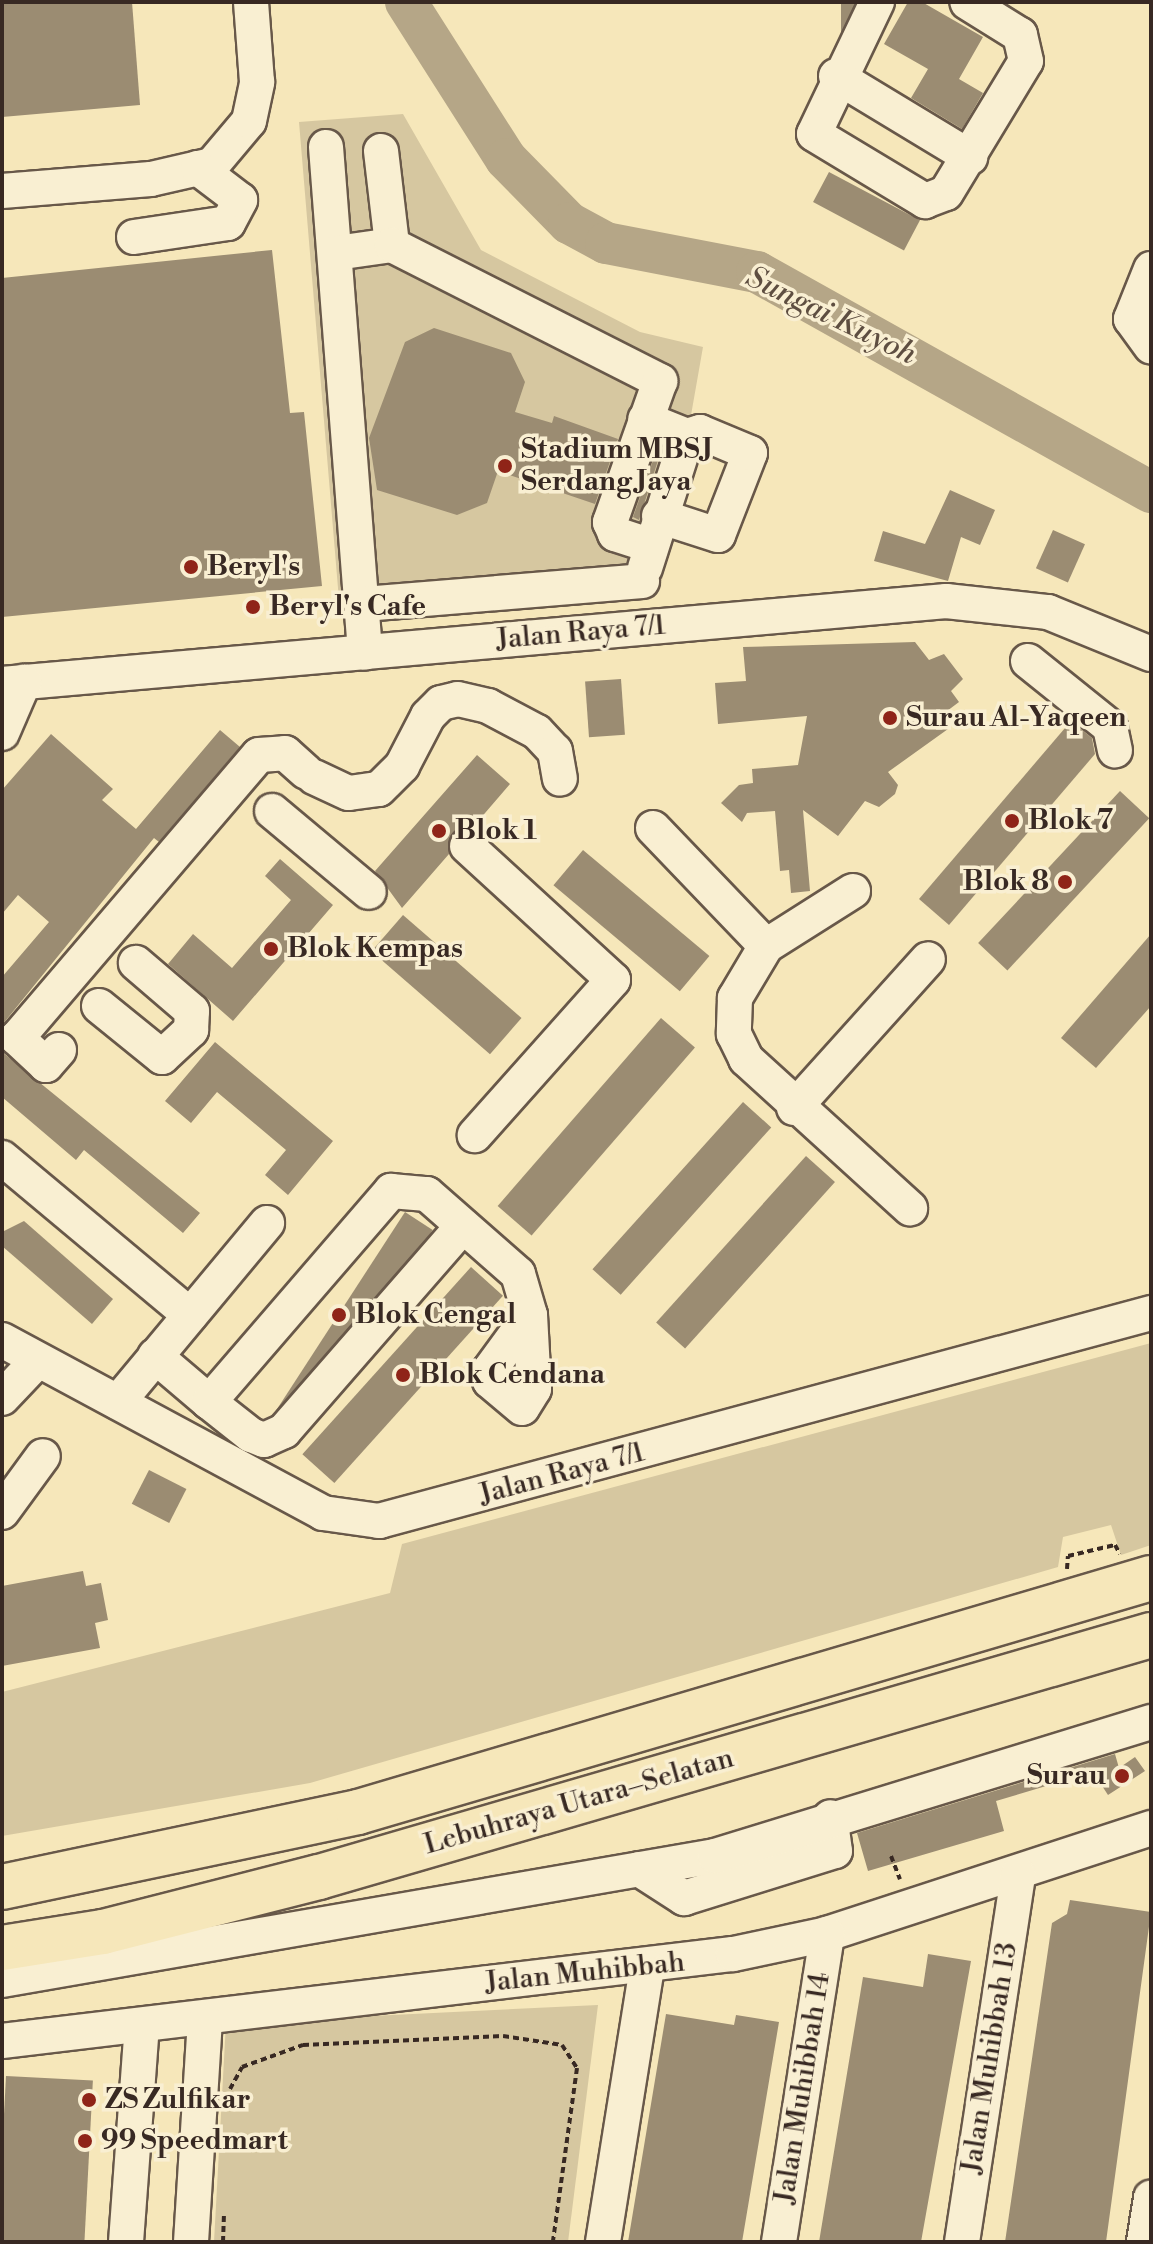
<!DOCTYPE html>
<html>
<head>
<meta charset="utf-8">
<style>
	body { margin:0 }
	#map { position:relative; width:1153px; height:2244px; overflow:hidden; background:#f6e7ba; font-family:"Libre Bodoni",serif }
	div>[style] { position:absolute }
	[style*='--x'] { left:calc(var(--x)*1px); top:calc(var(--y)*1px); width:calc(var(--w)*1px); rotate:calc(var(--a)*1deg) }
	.green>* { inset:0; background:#d6c7a0 }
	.river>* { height:42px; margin:-21px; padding:0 21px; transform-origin:21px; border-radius:21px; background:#b5a687 }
	.building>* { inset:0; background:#9b8c72; transform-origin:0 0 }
	.path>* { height:4px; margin-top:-2px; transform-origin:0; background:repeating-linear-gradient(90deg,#382923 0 6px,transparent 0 10px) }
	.roads { filter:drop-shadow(2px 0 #685849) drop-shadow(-2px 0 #685849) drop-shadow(0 2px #685849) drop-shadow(0 -2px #685849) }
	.minor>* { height:34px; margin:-17px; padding:0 17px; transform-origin:17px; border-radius:17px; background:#f9efd2 }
	.highway>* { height:44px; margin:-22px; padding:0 22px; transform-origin:22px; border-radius:22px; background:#f6e7ba }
	.dots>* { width:22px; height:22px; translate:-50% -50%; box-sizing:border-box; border:4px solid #f9efd2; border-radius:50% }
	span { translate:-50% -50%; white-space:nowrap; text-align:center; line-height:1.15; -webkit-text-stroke:7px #f9efd2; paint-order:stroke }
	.poi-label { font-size:28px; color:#382923; font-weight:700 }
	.left { translate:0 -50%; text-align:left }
	.right { translate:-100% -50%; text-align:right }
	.street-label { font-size:28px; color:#382923 }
	.water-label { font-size:30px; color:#5e4e41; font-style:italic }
	.frame { position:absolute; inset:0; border:4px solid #382923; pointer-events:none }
</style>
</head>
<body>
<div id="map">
	<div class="green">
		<i style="clip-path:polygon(403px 114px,481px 250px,640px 332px,703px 347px,661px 586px,340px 612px,299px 122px)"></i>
		<i style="clip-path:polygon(1151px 1343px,1151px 1545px,1121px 1555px,1111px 1525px,1063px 1537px,1058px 1567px,310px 1783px,2px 1836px,2px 1692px,390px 1593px,402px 1544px)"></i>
		<i style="clip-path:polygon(598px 2005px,568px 2242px,214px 2242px,226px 2023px)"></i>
	</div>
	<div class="river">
		<i style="--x:406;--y:2;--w:186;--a:57.5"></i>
		<i style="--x:506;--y:159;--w:90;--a:45.5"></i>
		<i style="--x:569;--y:223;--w:42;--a:28.4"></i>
		<i style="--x:606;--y:243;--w:154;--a:10.9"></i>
		<i style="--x:757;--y:272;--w:451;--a:29.2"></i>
	</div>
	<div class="building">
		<i style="clip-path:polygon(2px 2px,132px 2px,140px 105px,2px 117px)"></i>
		<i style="left:841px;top:2px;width:14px;height:74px"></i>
		<i style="clip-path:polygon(908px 2px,922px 2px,983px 37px,959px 79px,983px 93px,962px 129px,911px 98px,928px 69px,884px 44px)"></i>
		<i style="left:829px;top:172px;width:103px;height:34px;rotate:28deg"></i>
		<i style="clip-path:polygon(272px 250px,290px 413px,304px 412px,322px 586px,2px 617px,2px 278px)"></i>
		<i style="clip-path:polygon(434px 328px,511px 353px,525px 382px,515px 412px,552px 423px,554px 416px,618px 439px,595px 504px,498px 471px,487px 503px,457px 515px,377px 490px,369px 438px,405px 342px)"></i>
		<i style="clip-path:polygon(656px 452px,660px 454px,639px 520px,633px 517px)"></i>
		<i style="clip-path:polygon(950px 490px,995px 510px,980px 545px,961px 537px,948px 581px,874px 561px,883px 531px,925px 544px)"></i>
		<i style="left:1053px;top:530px;width:35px;height:42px;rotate:24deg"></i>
		<i style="clip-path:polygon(915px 642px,929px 660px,944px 654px,963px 679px,951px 691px,959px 702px,939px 717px,948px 729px,888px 772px,898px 785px,895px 794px,879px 807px,865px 801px,838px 836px,803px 810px,810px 891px,791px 893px,789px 870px,780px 871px,775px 811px,747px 813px,742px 822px,721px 803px,739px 785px,753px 783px,752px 769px,798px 765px,807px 716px,718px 724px,715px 683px,746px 681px,743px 647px)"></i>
		<i style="left:621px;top:679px;width:56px;height:36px;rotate:86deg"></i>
		<i style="clip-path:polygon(1071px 721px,1092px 738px,1095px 754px,949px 925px,919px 899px)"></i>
		<i style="clip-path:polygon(220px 730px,240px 747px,159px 842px,154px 838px,2px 1025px,2px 977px,49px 922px,18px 895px,2px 914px,2px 790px,51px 734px,113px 789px,102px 800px,136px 829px)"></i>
		<i style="clip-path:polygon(477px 755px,510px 784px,473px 827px,452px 833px,449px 854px,402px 908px,375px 871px)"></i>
		<i style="left:1120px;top:791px;width:40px;height:208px;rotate:43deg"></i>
		<i style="left:583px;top:850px;width:165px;height:46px;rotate:40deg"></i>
		<i style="clip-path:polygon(280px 859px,333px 905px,233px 1021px,168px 964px,193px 934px,232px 968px,291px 900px,265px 876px)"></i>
		<i style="left:403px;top:915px;width:157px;height:48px;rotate:41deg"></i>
		<i style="clip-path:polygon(1151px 934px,1151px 1006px,1096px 1068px,1061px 1038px)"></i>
		<i style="left:661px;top:1018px;width:45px;height:249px;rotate:41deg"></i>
		<i style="clip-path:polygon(215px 1042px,333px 1141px,288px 1195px,265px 1175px,286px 1150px,217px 1092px,191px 1123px,165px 1101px)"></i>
		<i style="clip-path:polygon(2px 1052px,200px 1213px,183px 1233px,84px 1150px,76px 1160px,2px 1097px)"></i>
		<i style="left:743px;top:1102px;width:38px;height:225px;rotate:42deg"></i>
		<i style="left:806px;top:1156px;width:39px;height:224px;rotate:42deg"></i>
		<i style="left:405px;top:1212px;width:33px;height:248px;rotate:33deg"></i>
		<i style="clip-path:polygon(24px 1221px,113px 1299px,92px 1324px,2px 1246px,2px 1232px)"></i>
		<i style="left:471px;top:1267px;width:43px;height:252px;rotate:42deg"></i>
		<i style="left:149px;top:1470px;width:42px;height:38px;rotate:27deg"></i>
		<i style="clip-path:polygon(83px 1571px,86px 1586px,101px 1583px,108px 1620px,95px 1623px,100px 1648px,2px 1666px,2px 1586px)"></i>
		<i style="clip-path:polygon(1115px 1754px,1119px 1768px,1135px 1757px,1145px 1771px,1108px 1795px,1093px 1772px,996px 1801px,1004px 1831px,868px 1871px,857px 1833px)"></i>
		<i style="clip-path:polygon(1070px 1900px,1151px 1912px,1106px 2242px,1005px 2242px,1052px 1923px,1067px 1914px)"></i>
		<i style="clip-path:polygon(928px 1954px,971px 1961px,921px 2242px,819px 2242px,863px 1977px,923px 1987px)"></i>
		<i style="clip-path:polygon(666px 2014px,734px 2025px,736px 2015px,779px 2022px,742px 2242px,628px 2242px)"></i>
		<i style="left:6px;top:2076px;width:87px;height:166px;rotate:3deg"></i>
	</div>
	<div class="path">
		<i style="--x:1067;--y:1569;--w:13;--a:-86"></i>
		<i style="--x:1068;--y:1556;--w:48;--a:-13.2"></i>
		<i style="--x:1115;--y:1545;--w:10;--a:61"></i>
		<i style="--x:891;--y:1856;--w:25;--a:69"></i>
		<i style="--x:230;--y:2089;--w:25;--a:-61"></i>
		<i style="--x:242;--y:2067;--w:65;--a:-19.8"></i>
		<i style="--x:303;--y:2045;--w:200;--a:-2.6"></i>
		<i style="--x:503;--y:2036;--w:60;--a:8.7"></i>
		<i style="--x:562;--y:2045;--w:27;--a:57"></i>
		<i style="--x:577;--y:2068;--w:176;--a:97.9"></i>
		<i style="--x:223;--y:2242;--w:29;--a:-88"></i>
	</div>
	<div class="roads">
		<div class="minor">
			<i style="--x:877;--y:2;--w:146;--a:115.5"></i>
			<i style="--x:814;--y:134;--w:130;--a:31.1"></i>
			<i style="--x:925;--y:201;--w:22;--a:-21"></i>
			<i style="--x:946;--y:193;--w:154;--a:-58.8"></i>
			<i style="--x:1026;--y:61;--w:27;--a:-103"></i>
			<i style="--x:1020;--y:35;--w:62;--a:-148.1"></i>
			<i style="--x:836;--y:76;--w:157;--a:31.2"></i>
			<i style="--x:326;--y:147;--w:507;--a:85.58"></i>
			<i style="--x:381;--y:151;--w:95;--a:83.3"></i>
			<i style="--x:2;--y:191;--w:149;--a:-4.6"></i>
			<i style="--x:151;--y:179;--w:63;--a:-12.9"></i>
			<i style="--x:212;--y:165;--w:57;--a:-49.9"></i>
			<i style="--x:249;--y:121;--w:40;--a:-78"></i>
			<i style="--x:257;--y:82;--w:80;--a:-94.3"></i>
			<i style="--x:134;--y:237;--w:95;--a:-8.5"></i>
			<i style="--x:228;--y:223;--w:26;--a:-62"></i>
			<i style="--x:240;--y:200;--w:53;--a:-142.7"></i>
			<i style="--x:336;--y:253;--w:57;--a:-8.1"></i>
			<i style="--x:392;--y:245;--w:301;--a:26.9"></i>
			<i style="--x:660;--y:381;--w:150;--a:109.5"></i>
			<i style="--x:610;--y:522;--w:13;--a:67"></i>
			<i style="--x:615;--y:534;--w:36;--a:18"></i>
			<i style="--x:1151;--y:269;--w:54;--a:111.8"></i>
			<i style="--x:1131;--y:319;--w:34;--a:54"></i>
			<i style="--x:659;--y:516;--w:62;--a:17.9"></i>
			<i style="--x:718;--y:535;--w:88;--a:-68.7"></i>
			<i style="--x:750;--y:453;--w:54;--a:-157.2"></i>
			<i style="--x:700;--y:432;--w:14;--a:163"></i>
			<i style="--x:645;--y:568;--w:139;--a:-72.3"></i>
			<i style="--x:687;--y:436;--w:45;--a:-158"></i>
			<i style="--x:364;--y:604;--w:279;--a:-4.7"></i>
			<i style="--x:1028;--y:661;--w:105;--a:38.8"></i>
			<i style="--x:1110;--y:727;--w:24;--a:78"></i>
			<i style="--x:2;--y:684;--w:948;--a:-5.02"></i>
			<i style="--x:946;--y:601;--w:103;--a:6.2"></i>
			<i style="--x:1048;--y:612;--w:111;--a:22.2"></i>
			<i style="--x:2;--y:733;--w:56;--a:-66.7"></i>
			<i style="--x:314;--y:777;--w:38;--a:25"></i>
			<i style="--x:349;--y:793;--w:30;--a:-8"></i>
			<i style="--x:379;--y:789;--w:33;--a:-45"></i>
			<i style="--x:402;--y:766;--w:56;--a:-62.5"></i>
			<i style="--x:428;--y:716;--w:18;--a:-45"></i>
			<i style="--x:441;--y:703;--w:17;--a:-13"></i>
			<i style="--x:458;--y:699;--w:31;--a:13"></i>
			<i style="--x:488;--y:706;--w:55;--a:28"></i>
			<i style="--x:537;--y:732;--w:26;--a:47"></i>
			<i style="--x:555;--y:751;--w:28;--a:80"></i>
			<i style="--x:272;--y:811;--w:126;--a:39.9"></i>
			<i style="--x:653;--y:828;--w:163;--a:46.2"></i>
			<i style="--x:766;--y:946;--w:103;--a:-32.3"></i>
			<i style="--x:467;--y:846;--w:198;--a:42.5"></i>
			<i style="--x:613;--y:980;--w:208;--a:131.7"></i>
			<i style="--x:766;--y:946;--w:61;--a:120.8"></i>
			<i style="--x:735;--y:998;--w:36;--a:92"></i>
			<i style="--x:734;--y:1034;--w:28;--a:64"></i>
			<i style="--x:746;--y:1059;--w:222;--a:42.3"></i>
			<i style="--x:99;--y:1006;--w:81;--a:39"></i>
			<i style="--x:162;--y:1057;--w:40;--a:-43"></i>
			<i style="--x:191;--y:1030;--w:19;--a:-87"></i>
			<i style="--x:192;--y:1011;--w:74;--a:-139.4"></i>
			<i style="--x:59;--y:1050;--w:20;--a:131"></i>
			<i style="--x:46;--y:1065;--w:40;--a:-137"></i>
			<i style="--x:17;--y:1038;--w:372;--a:-49.5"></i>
			<i style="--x:259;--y:755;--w:26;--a:-4"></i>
			<i style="--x:285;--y:753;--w:28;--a:42"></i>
			<i style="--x:794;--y:1108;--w:200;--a:-48"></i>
			<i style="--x:2;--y:1158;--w:245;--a:39.9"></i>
			<i style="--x:2;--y:1340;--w:365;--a:28.3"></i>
			<i style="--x:323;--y:1513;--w:57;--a:8.1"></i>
			<i style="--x:379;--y:1521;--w:800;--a:-15.08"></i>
			<i style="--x:155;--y:1356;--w:71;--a:40.4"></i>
			<i style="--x:209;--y:1402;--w:279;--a:-49.2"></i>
			<i style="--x:391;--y:1191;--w:36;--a:5"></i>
			<i style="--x:427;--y:1194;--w:121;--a:41.3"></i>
			<i style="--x:518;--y:1274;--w:43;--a:73.7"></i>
			<i style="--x:530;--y:1315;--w:74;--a:86.9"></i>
			<i style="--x:534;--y:1389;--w:22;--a:122"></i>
			<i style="--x:522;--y:1408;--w:42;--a:-139.8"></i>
			<i style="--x:490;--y:1381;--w:10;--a:-96"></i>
			<i style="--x:489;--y:1371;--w:69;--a:-53.8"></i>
			<i style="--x:2;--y:1398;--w:52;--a:-46.5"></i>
			<i style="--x:118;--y:1402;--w:233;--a:-50.2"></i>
			<i style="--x:209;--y:1402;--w:53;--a:38.2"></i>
			<i style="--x:251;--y:1435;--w:14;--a:21"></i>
			<i style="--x:264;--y:1440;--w:22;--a:-24"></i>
			<i style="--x:284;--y:1431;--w:272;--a:-48.9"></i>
			<i style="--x:2;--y:1512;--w:69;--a:-53.8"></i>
			<i style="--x:639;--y:1869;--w:54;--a:32.8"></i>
			<i style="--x:684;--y:1898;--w:158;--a:-17.3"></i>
			<i style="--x:835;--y:1851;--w:34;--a:-98"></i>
			<i style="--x:2;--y:1980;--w:724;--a:-9.87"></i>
			<i style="--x:715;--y:1856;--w:456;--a:-17.1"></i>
			<i style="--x:2;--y:2041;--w:736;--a:-6.79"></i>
			<i style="--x:733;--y:1954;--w:96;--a:-12"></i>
			<i style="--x:827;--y:1934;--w:341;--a:-18.1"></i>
			<i style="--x:126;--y:2242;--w:217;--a:-85.8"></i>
			<i style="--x:191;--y:2242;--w:222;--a:-86.4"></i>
			<i style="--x:603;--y:2242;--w:278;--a:-80.9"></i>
			<i style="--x:779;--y:2242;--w:312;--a:-81.1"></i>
			<i style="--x:962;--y:2242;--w:372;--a:-81.3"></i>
			<i style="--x:1144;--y:2242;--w:45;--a:-81"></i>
		</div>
		<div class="highway">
			<i style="--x:2;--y:1887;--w:364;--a:-11.9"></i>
			<i style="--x:358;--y:1812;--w:827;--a:-16.44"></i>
			<i style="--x:2;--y:1948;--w:102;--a:-9"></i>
			<i style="--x:103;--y:1932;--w:223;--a:-14.3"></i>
			<i style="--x:319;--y:1877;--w:866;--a:-16.22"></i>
		</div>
	</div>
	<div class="dots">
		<i style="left:505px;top:466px;background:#8f2418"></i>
		<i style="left:191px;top:567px;background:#8f2418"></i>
		<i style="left:253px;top:607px;background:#8f2418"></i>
		<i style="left:890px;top:718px;background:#8f2418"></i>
		<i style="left:1012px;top:821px;background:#8f2418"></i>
		<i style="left:439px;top:831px;background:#8f2418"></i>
		<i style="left:1065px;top:882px;background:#8f2418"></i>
		<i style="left:271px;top:949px;background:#8f2418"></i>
		<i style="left:339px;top:1315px;background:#8f2418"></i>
		<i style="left:403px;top:1375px;background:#8f2418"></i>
		<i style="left:1122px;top:1776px;background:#8f2418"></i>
		<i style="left:89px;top:2100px;background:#8f2418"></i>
		<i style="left:85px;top:2141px;background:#8f2418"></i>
	</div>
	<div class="poi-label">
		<span class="left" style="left:521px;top:466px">Stadium MBSJ<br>Serdang Jaya</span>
		<span class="left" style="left:207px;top:567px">Beryl's</span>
		<span class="left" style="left:269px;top:607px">Beryl's Cafe</span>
		<span class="left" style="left:906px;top:718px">Surau Al-Yaqeen</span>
		<span class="left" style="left:1028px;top:821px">Blok 7</span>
		<span class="left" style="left:455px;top:831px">Blok 1</span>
		<span class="right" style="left:1049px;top:882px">Blok 8</span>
		<span class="left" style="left:287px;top:949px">Blok Kempas</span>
		<span class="left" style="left:355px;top:1315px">Blok Cengal</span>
		<span class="left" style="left:419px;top:1375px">Blok Cendana</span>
		<span class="right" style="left:1106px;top:1776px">Surau</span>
		<span class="left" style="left:105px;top:2100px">ZS Zulfikar</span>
		<span class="left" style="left:101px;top:2141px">99 Speedmart</span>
	</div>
	<div class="street-label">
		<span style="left:581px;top:633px;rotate:-5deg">Jalan Raya 7/1</span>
		<span style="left:562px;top:1474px;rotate:-15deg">Jalan Raya 7/1</span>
		<span style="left:579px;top:1802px;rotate:-16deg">Lebuhraya Utara–Selatan</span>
		<span style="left:585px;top:1973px;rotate:-6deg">Jalan Muhibbah</span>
		<span style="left:990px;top:2058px;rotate:-81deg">Jalan Muhibbah 13</span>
		<span style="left:803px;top:2088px;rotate:-81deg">Jalan Muhibbah 14</span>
	</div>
	<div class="water-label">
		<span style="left:831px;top:316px;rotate:26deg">Sungai Kuyoh</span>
	</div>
	<div class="frame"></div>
</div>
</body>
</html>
